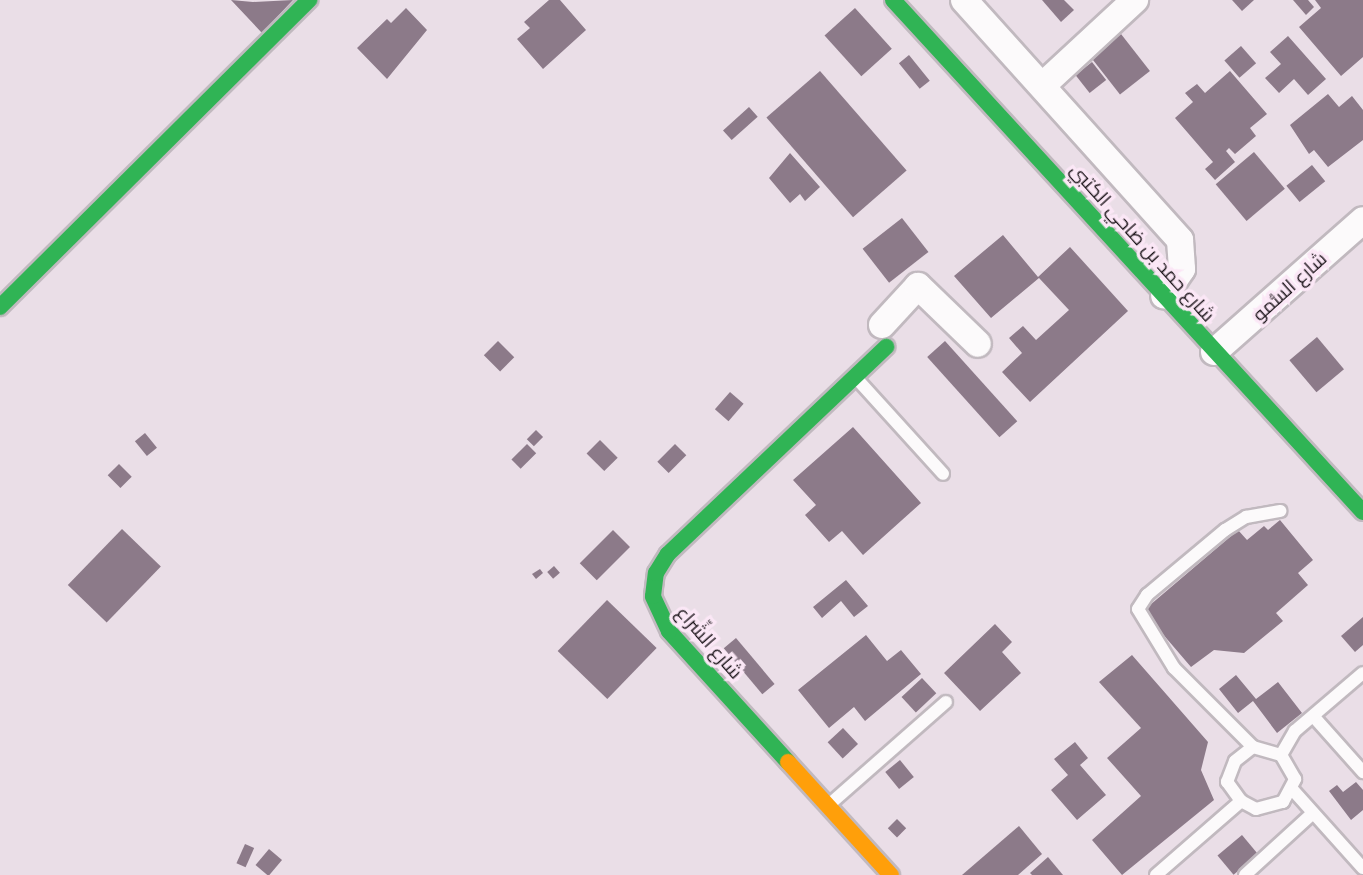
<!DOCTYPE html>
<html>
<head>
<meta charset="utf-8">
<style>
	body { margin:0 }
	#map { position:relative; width:1363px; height:875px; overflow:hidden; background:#eadee7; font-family:"PT Serif",Cairo,serif }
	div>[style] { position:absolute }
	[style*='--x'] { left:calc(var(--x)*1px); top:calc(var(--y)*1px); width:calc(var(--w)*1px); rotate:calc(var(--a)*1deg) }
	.building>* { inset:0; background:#8c7a89; transform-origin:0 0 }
	.roads { filter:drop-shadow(2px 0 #c1b9bf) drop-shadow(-2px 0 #c1b9bf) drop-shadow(0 2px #c1b9bf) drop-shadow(0 -2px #c1b9bf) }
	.lane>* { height:12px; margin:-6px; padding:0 6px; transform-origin:6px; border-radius:6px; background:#fcfafb }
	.street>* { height:26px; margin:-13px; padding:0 13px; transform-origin:13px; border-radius:13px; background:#fcfafb }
	.fast>* { height:16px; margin:-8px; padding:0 8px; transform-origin:8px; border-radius:8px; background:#30b455 }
	.slow>* { height:16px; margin:-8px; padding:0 8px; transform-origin:8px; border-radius:8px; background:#ff9f0a }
	span { translate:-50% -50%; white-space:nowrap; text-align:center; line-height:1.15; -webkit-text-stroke:7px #fbe7f6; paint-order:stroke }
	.street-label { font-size:19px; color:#191217 }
</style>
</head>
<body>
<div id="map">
	<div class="building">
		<i style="clip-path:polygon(231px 0,253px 2px,293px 0,262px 33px)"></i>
		<i style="clip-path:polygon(549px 0,560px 0,586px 30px,543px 69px,517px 39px,530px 28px,524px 22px)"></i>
		<i style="clip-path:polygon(1042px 0,1064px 0,1074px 10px,1061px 22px)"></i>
		<i style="clip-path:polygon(1232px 0,1254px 0,1242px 11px)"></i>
		<i style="clip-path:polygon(1293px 0,1308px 0,1314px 7px,1306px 15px)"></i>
		<i style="clip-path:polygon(1315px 0,1363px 0,1363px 57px,1341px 76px,1299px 27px,1321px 8px)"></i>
		<i style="clip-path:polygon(406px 8px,427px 30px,387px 79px,357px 48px,387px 19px,391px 23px)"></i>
		<i style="left:855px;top:8px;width:55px;height:41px;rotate:48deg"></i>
		<i style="left:1121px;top:34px;width:47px;height:38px;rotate:52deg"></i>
		<i style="clip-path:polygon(1288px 36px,1326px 79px,1308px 95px,1294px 79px,1279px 93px,1265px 78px,1281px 64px,1270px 52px)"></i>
		<i style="left:1241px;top:46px;width:23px;height:22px;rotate:49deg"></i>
		<i style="left:909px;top:55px;width:33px;height:13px;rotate:51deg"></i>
		<i style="left:1092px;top:62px;width:23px;height:21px;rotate:52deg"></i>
		<i style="left:820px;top:71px;width:132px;height:71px;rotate:49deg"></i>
		<i style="clip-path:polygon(1230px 71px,1267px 114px,1250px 128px,1256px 136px,1235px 154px,1229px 148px,1226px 151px,1235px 162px,1215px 180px,1205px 169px,1213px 162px,1175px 118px,1193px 102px,1185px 93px,1197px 84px,1205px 93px)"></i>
		<i style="clip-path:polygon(1328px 94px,1339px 107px,1352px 96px,1363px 110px,1363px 140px,1328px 167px,1314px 150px,1309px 154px,1290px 125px)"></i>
		<i style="left:749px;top:107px;width:13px;height:35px;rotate:48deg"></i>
		<i style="left:1254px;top:152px;width:48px;height:50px;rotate:50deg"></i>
		<i style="clip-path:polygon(790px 153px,820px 187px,805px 201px,800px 194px,790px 203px,769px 178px)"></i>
		<i style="left:1312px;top:165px;width:21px;height:33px;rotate:51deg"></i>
		<i style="left:902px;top:218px;width:43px;height:50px;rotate:52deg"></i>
		<i style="clip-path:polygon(1003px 235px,1038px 277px,1070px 247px,1128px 311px,1030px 402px,1002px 372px,1022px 353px,1009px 338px,1023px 326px,1036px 340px,1069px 310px,1039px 278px,991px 318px,954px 276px)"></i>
		<i style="left:1317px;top:337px;width:42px;height:36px;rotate:50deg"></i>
		<i style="left:498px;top:341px;width:23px;height:20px;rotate:45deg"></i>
		<i style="left:945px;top:341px;width:108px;height:24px;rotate:48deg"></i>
		<i style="left:730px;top:392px;width:18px;height:23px;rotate:41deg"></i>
		<i style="clip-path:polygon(853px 427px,921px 503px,863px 555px,842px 531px,829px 542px,805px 515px,816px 505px,793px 480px)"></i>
		<i style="left:536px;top:430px;width:10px;height:13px;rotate:45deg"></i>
		<i style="left:145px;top:433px;width:19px;height:13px;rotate:51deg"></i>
		<i style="left:600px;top:440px;width:25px;height:19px;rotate:45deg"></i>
		<i style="left:527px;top:444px;width:13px;height:22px;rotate:45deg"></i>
		<i style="left:675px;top:444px;width:16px;height:25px;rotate:45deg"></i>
		<i style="left:119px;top:464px;width:18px;height:16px;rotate:45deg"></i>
		<i style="clip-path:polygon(1280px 520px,1313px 560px,1298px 573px,1308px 585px,1276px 613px,1283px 621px,1244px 653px,1214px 650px,1191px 667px,1143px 611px,1238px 530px,1247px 540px,1264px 526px,1268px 530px)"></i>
		<i style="left:122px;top:529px;width:54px;height:78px;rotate:44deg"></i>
		<i style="left:613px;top:530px;width:24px;height:47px;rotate:45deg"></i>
		<i style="left:554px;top:566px;width:9px;height:9px;rotate:49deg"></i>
		<i style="clip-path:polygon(540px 569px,543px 573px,536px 579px,532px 574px)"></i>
		<i style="clip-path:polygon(846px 580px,868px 606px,854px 617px,841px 601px,822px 618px,813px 607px)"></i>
		<i style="left:607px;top:600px;width:69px;height:71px;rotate:44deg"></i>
		<i style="clip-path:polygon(1363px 617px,1363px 645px,1355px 652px,1341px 636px)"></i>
		<i style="clip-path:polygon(995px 624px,1012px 642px,1002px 652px,1021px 673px,980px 711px,944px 673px)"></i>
		<i style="clip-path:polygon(866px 635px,887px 661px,901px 650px,921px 674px,865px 721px,854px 707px,829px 728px,798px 690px)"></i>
		<i style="left:736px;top:638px;width:60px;height:16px;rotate:50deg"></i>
		<i style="clip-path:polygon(1132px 655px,1208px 742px,1201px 770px,1214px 800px,1122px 875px,1092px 840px,1141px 796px,1107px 758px,1141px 728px,1099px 682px)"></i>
		<i style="clip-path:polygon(1236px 675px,1256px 699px,1278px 682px,1302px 713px,1277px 733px,1253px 701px,1238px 713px,1219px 689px)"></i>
		<i style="left:922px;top:678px;width:21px;height:28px;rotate:47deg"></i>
		<i style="left:843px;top:728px;width:22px;height:21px;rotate:47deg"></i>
		<i style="clip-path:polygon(1075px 742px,1088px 758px,1080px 765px,1106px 795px,1077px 820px,1051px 790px,1068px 775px,1054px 759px)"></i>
		<i style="left:900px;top:760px;width:22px;height:19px;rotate:51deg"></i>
		<i style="clip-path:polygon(1356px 782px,1363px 790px,1363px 810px,1351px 820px,1329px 791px,1337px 785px,1343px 792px)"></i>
		<i style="left:897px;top:819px;width:13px;height:13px;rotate:45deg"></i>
		<i style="clip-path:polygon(1019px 826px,1042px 854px,1018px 875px,962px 875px)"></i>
		<i style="left:1242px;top:835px;width:25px;height:32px;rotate:50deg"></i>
		<i style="left:245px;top:844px;width:10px;height:21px;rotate:24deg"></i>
		<i style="left:269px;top:849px;width:17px;height:21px;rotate:40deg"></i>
		<i style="clip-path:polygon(1048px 857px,1063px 875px,1032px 875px,1030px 873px)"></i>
	</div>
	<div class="roads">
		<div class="lane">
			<i style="--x:857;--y:379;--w:128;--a:47.8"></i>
			<i style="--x:1314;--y:717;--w:74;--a:48.3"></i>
			<i style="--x:1253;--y:747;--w:112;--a:-135"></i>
			<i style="--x:1174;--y:668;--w:69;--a:-121.4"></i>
			<i style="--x:1138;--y:609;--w:17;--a:-57"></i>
			<i style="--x:1147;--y:595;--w:102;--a:-39.8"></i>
			<i style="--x:1225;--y:530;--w:25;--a:-32"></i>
			<i style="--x:1246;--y:517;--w:35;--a:-10"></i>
			<i style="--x:1292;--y:789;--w:106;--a:48.1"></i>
			<i style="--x:1241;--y:801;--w:17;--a:28"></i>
			<i style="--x:1256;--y:809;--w:28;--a:-15"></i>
			<i style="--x:1283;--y:802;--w:26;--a:-62"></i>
			<i style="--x:1295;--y:779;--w:28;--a:-120"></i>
			<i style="--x:831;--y:803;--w:153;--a:-41.3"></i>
			<i style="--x:1156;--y:875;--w:113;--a:-41"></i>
			<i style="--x:1241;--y:801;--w:24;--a:-126"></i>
			<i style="--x:1227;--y:782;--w:22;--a:-69"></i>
			<i style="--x:1235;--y:761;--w:23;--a:-38"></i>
			<i style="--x:1253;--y:747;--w:29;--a:16"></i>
			<i style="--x:1281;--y:755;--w:28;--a:-60"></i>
			<i style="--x:1295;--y:731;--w:89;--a:-40.5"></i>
			<i style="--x:1245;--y:875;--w:92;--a:-42.4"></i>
		</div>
		<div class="street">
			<i style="--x:964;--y:0;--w:323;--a:48"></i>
			<i style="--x:1180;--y:240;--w:29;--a:86"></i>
			<i style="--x:1182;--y:269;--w:32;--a:124"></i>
			<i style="--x:1042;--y:86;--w:127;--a:-42.8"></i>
			<i style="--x:882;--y:325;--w:53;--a:-47.3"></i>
			<i style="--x:918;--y:286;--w:83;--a:44"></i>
			<i style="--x:1214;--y:352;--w:199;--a:-41.5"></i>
		</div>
		<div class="fast">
			<i style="--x:893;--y:0;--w:695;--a:47.45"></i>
			<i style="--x:0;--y:307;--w:436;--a:-44.8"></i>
			<i style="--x:788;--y:762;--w:177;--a:-132.3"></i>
			<i style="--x:669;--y:631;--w:38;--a:-115"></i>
			<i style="--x:653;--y:596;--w:23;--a:-83"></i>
			<i style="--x:656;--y:573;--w:22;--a:-58"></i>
			<i style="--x:668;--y:554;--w:301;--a:-43.5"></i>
		</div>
		<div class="slow">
			<i style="--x:788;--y:762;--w:153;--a:47.7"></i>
		</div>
	</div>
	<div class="street-label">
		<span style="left:1143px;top:242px;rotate:48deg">شارع حمد بن ضاحي الكتبي</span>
		<span style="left:1289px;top:286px;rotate:-42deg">شارع السُّمو</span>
		<span style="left:710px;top:642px;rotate:49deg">شارع الشِّراع</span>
	</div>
</div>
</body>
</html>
